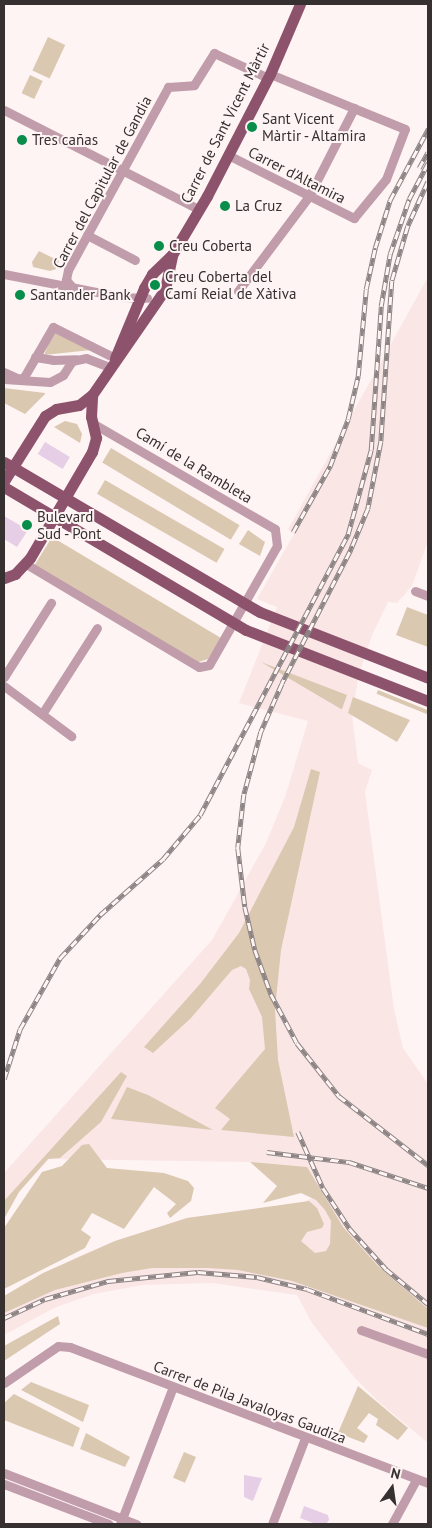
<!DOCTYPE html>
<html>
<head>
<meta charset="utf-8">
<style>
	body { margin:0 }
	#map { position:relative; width:432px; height:1528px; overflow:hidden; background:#fef4f4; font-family:"PT Sans",sans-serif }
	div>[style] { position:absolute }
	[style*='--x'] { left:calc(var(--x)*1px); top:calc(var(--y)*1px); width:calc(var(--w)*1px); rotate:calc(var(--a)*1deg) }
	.built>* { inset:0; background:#fbe6e6 }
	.green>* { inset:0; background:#dbc8b1; transform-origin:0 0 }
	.water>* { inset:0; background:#e6cee6; transform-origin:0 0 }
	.minor>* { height:9px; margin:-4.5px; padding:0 4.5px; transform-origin:4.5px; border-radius:4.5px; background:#c19dab }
	.major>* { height:11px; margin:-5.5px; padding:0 5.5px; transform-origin:5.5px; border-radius:5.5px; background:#8e536c }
	.rail>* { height:4.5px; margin-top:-2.25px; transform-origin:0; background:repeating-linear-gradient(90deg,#fef4f4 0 8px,#8d8585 0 16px); box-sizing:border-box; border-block:1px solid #8d8585 }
	.dots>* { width:14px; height:14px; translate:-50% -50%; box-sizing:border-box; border:2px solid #fef4f4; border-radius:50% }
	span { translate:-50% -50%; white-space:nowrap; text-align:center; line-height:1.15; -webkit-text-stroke:4px #fef4f4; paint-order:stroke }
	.poi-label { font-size:15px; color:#363030 }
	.left { translate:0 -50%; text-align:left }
	.street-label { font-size:15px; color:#363030 }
	.frame { position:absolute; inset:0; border:5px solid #363030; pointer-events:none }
	.north { position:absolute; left:367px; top:1463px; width:50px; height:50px; -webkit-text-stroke:4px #fef4f4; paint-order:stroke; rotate:14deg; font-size:14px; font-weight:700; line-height:20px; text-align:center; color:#363030 }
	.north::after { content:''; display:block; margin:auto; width:18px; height:22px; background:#363030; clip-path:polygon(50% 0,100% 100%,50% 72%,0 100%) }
</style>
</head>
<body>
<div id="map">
	<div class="built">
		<i style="clip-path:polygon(428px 277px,428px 541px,412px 586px,397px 603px,388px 602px,372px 635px,359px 674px,352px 714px,358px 763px,372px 770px,365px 792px,394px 1009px,403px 1048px,428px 1084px,428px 1443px,380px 1403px,354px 1377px,312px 1323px,297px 1295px,212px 1283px,142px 1285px,94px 1294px,56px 1307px,4px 1335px,4px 1296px,77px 1257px,115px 1241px,187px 1218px,300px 1204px,316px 1196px,250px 1162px,49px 1159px,19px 1192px,4px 1219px,4px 1173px,212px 940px,266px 843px,285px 797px,308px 721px,239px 703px,277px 607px,257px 599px,294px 534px,288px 529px,291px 524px)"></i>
	</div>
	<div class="green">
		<i style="left:48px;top:37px;width:19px;height:37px;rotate:25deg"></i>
		<i style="left:30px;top:75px;width:14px;height:20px;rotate:25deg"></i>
		<i style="clip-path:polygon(39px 251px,59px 261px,56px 269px,50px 271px,33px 267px,32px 262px)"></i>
		<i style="clip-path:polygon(54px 331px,91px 350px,44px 355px)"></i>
		<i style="clip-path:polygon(4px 388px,45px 393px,45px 394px,25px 414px,4px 403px)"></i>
		<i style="clip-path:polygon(65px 421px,77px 424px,82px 434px,80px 443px,54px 427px)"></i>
		<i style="left:111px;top:448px;width:150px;height:17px;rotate:31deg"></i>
		<i style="left:105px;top:480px;width:138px;height:16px;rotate:30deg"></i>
		<i style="clip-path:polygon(248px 530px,265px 542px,260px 556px,239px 544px)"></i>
		<i style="clip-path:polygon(52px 537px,221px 638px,208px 659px,196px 663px,34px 566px)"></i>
		<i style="clip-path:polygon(407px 607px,428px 615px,428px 647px,396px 635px)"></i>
		<i style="clip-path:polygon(261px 662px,347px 695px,342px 709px,341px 709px)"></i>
		<i style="left:378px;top:690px;width:54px;height:4px;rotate:22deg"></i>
		<i style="clip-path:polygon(353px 697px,410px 720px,397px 742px,348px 713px)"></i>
		<i style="clip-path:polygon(311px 769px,320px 772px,281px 950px,275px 1009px,278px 1060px,294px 1137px,221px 1130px,230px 1119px,215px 1108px,265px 1049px,262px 1017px,249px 989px,250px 980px,246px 969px,241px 966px,232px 970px,191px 1018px,153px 1053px,144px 1047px,200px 984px,239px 933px,294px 827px)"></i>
		<i style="clip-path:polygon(121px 1072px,127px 1076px,101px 1122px,60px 1158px,48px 1159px,19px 1192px,4px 1219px,4px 1201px)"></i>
		<i style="clip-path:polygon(127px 1087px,148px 1095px,213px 1130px,111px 1119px)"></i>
		<i style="clip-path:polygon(89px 1144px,107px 1168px,164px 1173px,188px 1181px,194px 1188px,191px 1201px,170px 1218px,167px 1213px,176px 1204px,154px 1187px,124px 1229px,92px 1213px,81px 1230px,91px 1237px,85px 1248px,4px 1289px,4px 1228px,42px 1172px,62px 1166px,82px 1145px)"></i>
		<i style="clip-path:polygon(250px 1162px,307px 1167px,343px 1227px,378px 1266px,428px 1309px,428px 1328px,292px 1281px,238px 1270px,208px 1268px,152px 1268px,122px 1273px,55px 1290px,4px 1313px,4px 1296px,43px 1273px,115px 1241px,187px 1218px,309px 1201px,317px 1208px,324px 1224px,322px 1228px,307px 1232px,301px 1241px,315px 1253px,326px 1251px,330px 1244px,331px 1221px,325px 1210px,316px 1200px,301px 1193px,263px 1203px,277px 1186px)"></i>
		<i style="clip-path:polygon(58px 1316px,60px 1324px,4px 1361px,4px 1346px)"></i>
		<i style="clip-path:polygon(31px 1382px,89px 1405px,83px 1422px,21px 1390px)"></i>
		<i style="clip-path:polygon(358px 1386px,408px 1428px,398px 1440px,376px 1425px,378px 1419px,369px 1413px,357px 1428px,368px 1436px,364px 1443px,338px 1433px)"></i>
		<i style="clip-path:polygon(14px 1394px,80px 1428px,73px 1447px,4px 1420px,4px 1403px)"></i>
		<i style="clip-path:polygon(86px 1433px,130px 1457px,125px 1467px,80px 1449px)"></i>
		<i style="left:184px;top:1452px;width:13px;height:28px;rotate:23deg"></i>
	</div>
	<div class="water">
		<i style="left:45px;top:442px;width:29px;height:14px;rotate:31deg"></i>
		<i style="clip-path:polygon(4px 516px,28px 530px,17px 547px,4px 539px)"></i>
		<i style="clip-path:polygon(244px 1475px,262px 1478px,253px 1501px,244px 1497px)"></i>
		<i style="clip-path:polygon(304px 1506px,328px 1515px,329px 1520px,326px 1524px,316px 1524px,300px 1518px)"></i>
	</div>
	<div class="minor">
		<i style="--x:4;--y:110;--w:218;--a:27"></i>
		<i style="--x:228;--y:155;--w:141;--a:26.6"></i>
		<i style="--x:354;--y:218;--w:50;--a:-50.6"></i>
		<i style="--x:386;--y:179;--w:53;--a:-69.2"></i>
		<i style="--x:405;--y:129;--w:146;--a:-157.8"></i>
		<i style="--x:87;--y:235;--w:54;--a:27.5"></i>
		<i style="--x:4;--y:274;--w:120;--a:11"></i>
		<i style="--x:122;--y:297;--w:25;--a:2"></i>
		<i style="--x:73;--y:288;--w:11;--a:-131"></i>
		<i style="--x:66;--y:280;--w:10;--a:-79"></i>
		<i style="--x:68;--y:270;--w:209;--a:-61.3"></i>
		<i style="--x:168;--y:87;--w:26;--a:-4"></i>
		<i style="--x:194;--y:85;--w:38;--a:-58"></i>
		<i style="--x:214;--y:53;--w:60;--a:24.8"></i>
		<i style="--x:238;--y:291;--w:119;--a:-53.2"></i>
		<i style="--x:309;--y:196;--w:99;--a:-62.9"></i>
		<i style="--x:35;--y:357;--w:18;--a:9"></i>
		<i style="--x:53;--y:360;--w:23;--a:-2"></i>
		<i style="--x:4;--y:372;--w:17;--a:25"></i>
		<i style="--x:19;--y:379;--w:5;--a:-22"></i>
		<i style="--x:24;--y:377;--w:58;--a:-59.9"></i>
		<i style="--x:53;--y:327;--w:69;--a:26.6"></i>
		<i style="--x:4;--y:379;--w:46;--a:3.7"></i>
		<i style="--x:50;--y:382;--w:15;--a:-28"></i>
		<i style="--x:63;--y:375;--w:17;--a:-57"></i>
		<i style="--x:72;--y:361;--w:14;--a:-12"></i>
		<i style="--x:86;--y:358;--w:25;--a:21"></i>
		<i style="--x:26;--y:564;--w:201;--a:30.8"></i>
		<i style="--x:199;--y:667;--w:10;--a:-11"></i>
		<i style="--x:209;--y:665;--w:137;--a:-60.3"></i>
		<i style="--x:277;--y:546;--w:17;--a:-97"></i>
		<i style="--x:275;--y:529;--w:211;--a:-149.9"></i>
		<i style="--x:415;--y:591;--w:14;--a:21"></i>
		<i style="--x:4;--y:677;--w:88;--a:-57.6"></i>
		<i style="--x:4;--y:686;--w:84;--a:36.7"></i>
		<i style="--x:42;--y:714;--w:102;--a:-57.4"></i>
		<i style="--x:361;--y:1330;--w:71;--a:19.7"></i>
		<i style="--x:4;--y:1383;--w:65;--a:-34.4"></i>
		<i style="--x:58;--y:1346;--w:12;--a:5"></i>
		<i style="--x:70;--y:1347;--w:383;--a:20.8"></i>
		<i style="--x:4;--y:1473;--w:142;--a:21.1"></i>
		<i style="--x:4;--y:1484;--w:112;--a:20.9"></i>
		<i style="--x:120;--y:1524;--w:147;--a:-68.9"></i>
		<i style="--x:272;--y:1524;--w:92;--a:-69"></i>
		<i style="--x:392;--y:1524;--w:50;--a:-61.4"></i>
	</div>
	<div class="major">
		<i style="--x:115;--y:358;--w:76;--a:-67.5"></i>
		<i style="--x:144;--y:288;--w:16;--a:-60"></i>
		<i style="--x:152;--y:274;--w:28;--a:-44"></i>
		<i style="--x:172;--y:255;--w:69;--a:-59.3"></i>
		<i style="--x:207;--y:196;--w:137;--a:-62.7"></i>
		<i style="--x:270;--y:74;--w:76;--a:-66.8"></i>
		<i style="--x:4;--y:462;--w:297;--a:30.4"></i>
		<i style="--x:260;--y:612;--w:180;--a:21.4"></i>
		<i style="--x:4;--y:481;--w:77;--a:-57.8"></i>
		<i style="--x:45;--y:416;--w:13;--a:-32"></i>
		<i style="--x:56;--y:409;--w:23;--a:-10"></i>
		<i style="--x:79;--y:405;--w:16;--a:-38"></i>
		<i style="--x:92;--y:395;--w:129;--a:-55.4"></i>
		<i style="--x:165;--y:289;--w:35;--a:-78"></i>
		<i style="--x:4;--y:487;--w:281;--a:30.6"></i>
		<i style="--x:246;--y:630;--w:195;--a:21.3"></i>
		<i style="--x:4;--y:578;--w:12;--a:-20"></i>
		<i style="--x:15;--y:574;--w:22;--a:-47"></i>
		<i style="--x:30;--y:558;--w:123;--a:-59.7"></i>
		<i style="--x:92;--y:452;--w:15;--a:-74"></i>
		<i style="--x:96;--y:438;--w:22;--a:-103"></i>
		<i style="--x:91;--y:417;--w:22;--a:-87"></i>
	</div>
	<div class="rail">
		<i style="--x:419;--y:168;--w:18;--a:-61"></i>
		<i style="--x:428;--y:182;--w:48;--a:114.4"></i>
		<i style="--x:408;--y:226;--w:57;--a:106.2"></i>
		<i style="--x:392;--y:281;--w:161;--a:93.9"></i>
		<i style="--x:381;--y:442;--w:68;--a:101"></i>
		<i style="--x:368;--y:509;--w:47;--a:112.7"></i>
		<i style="--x:350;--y:552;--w:148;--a:117.3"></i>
		<i style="--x:282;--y:684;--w:52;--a:113.6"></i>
		<i style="--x:261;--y:732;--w:65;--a:105.1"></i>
		<i style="--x:244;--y:795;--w:53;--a:96.5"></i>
		<i style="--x:238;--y:848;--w:59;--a:83.2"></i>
		<i style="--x:245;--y:907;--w:44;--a:76.9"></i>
		<i style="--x:255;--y:950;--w:47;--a:70"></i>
		<i style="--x:271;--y:994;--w:55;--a:62"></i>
		<i style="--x:297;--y:1043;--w:68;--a:51.6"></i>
		<i style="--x:339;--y:1096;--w:113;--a:37.8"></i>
		<i style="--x:293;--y:532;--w:76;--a:-60.7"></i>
		<i style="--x:330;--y:466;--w:50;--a:-69"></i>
		<i style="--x:348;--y:419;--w:44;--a:-76.9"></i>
		<i style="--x:358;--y:376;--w:87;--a:-84.7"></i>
		<i style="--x:366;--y:289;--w:42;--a:-77.6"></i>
		<i style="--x:375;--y:248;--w:50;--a:-72.6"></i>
		<i style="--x:390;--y:200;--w:81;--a:-61.8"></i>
		<i style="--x:4;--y:1079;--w:52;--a:-72.3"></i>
		<i style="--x:20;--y:1029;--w:81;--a:-60.6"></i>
		<i style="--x:60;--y:958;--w:59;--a:-47.1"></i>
		<i style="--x:100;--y:915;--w:84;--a:-41.6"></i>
		<i style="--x:163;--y:859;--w:57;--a:-49.9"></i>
		<i style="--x:200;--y:815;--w:318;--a:-62.2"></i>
		<i style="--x:348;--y:534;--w:87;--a:-74.7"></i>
		<i style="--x:371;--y:450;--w:144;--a:-86"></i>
		<i style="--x:381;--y:306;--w:53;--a:-80.2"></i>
		<i style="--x:390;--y:254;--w:58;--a:-70.9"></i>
		<i style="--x:409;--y:199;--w:41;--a:-62.2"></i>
		<i style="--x:298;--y:1132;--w:61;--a:65.9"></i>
		<i style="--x:323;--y:1188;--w:49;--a:56.6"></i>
		<i style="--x:350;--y:1229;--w:54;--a:48"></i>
		<i style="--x:386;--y:1269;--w:55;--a:39.8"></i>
		<i style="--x:267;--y:1152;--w:83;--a:7"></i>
		<i style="--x:349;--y:1162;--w:83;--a:18.2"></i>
		<i style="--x:4;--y:1318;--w:45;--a:-24.9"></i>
		<i style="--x:45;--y:1299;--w:66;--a:-15.9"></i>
		<i style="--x:108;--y:1281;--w:90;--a:-5.7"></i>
		<i style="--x:198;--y:1272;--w:59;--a:4.8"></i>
		<i style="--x:257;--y:1277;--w:51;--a:13.5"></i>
		<i style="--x:307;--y:1289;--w:129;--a:20.4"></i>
	</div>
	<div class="dots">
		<i style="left:252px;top:127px;background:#088d4a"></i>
		<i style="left:22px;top:140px;background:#088d4a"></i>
		<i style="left:225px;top:206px;background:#088d4a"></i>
		<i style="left:159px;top:246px;background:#088d4a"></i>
		<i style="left:155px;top:285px;background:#088d4a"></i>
		<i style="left:20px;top:295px;background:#088d4a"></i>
		<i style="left:27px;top:525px;background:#088d4a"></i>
	</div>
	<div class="poi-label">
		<span class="left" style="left:262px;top:127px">Sant Vicent<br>Màrtir - Altamira</span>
		<span class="left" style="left:32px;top:140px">Tres cañas</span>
		<span class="left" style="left:235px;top:206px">La Cruz</span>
		<span class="left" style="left:169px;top:246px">Creu Coberta</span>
		<span class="left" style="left:165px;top:285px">Creu Coberta del<br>Camí Reial de Xàtiva</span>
		<span class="left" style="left:30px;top:295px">Santander Bank</span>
		<span class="left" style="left:37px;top:525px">Bulevard<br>Sud - Pont</span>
	</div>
	<div class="street-label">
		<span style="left:225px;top:123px;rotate:-63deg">Carrer de Sant Vicent Màrtir</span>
		<span style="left:297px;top:175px;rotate:27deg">Carrer d'Altamira</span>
		<span style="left:102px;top:182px;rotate:-62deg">Carrer del Capitular de Gandia</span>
		<span style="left:194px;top:465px;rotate:31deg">Camí de la Rambleta</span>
		<span style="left:250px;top:1402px;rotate:21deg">Carrer de Pila Javaloyas Gaudiza</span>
	</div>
	<div class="frame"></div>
	<div class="north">N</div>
</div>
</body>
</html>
